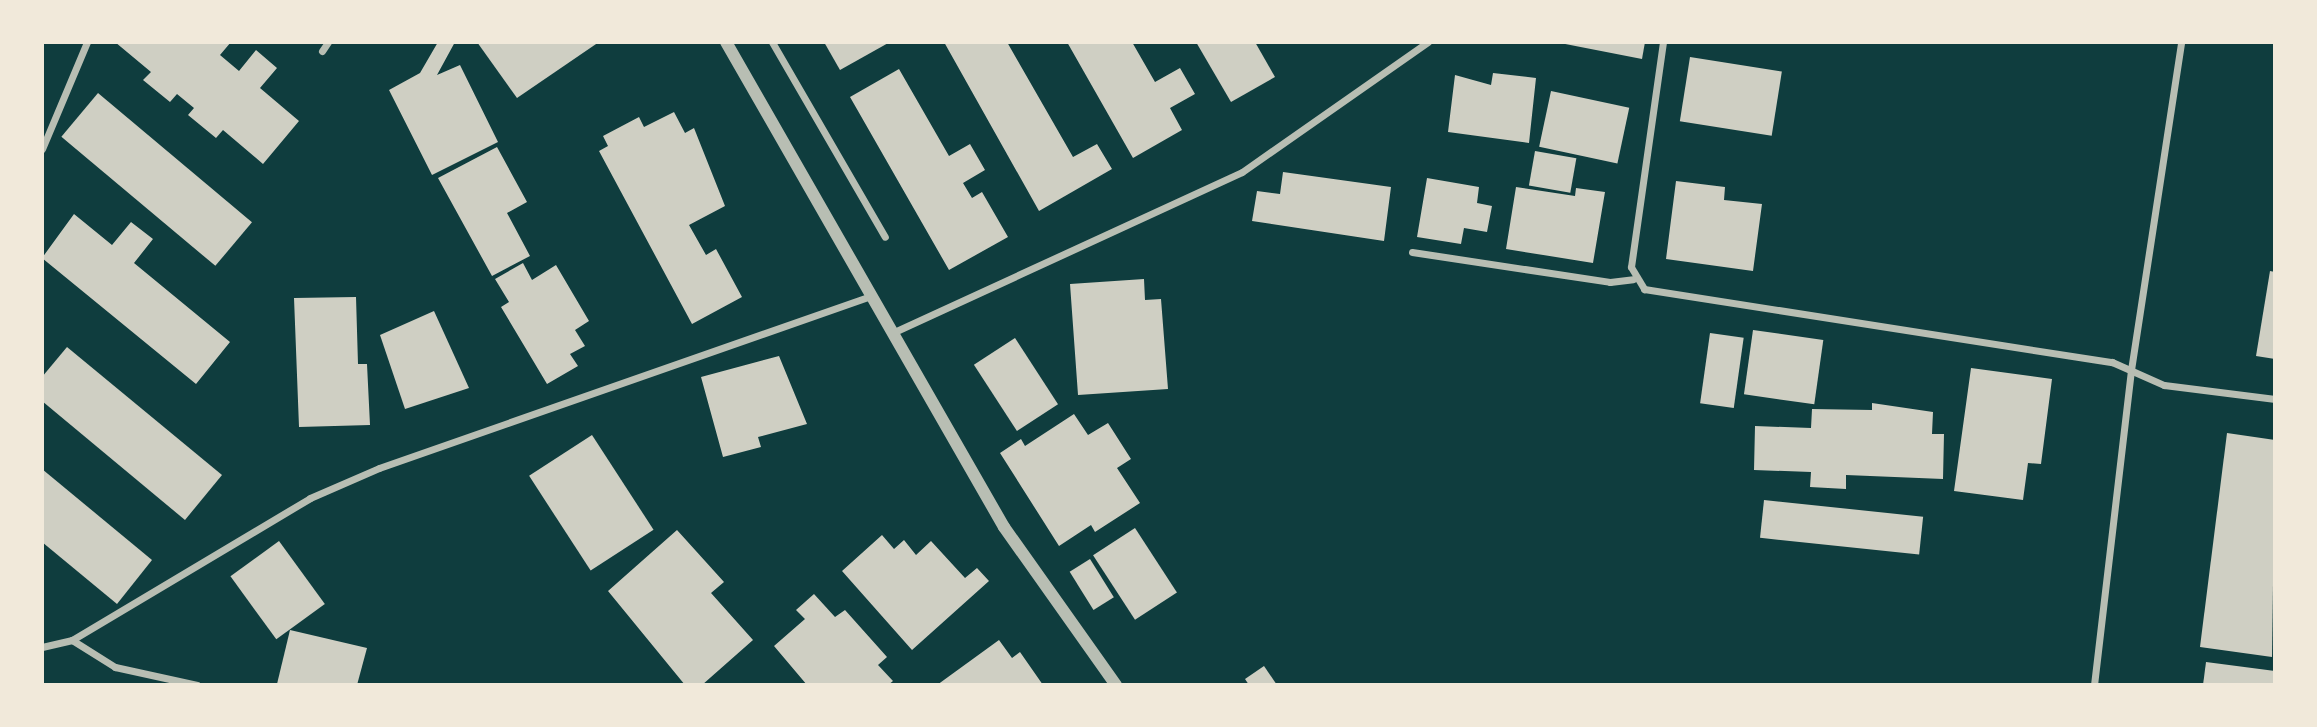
<!DOCTYPE html>
<html>
<head>
<meta charset="utf-8">
<style>
	body { margin:0 }
	#map { position:relative; width:2317px; height:727px; overflow:hidden; background:#0f3d3e; font-family:Inter,sans-serif }
	div>[style] { position:absolute }
	[style*='--x'] { left:calc(var(--x)*1px); top:calc(var(--y)*1px); width:calc(var(--w)*1px); rotate:calc(var(--a)*1deg) }
	.building>* { inset:0; background:#cfcfc3; transform-origin:0 0 }
	.minor>* { height:7px; margin:-3.5px; padding:0 3.5px; transform-origin:3.5px; border-radius:3.5px; background:#b8beb3 }
	.tertiary>* { height:12px; margin:-6px; padding:0 6px; transform-origin:6px; border-radius:6px; background:#b8beb3 }
	span { translate:-50% -50%; white-space:nowrap; text-align:center; line-height:1.15; -webkit-text-stroke:5px #f1e9da; paint-order:stroke }
	.frame { position:absolute; inset:0; border:44px solid #f1e9da; pointer-events:none }
</style>
</head>
<body>
<div id="map">
	<div class="building">
		<i style="clip-path:polygon(115px 42px,231px 42px,220px 55px,239px 71px,256px 50px,277px 68px,260px 88px,299px 121px,263px 164px,223px 130px,216px 138px,188px 115px,194px 108px,177px 94px,170px 102px,143px 80px,151px 72px)"></i>
		<i style="clip-path:polygon(438px 42px,455px 42px,437px 75px,460px 65px,498px 142px,432px 175px,389px 90px,420px 73px)"></i>
		<i style="clip-path:polygon(477px 42px,599px 42px,517px 98px)"></i>
		<i style="clip-path:polygon(824px 42px,890px 42px,840px 70px)"></i>
		<i style="clip-path:polygon(944px 42px,1007px 42px,1073px 157px,1097px 144px,1112px 169px,1039px 211px)"></i>
		<i style="clip-path:polygon(1067px 42px,1132px 42px,1155px 82px,1180px 68px,1195px 94px,1170px 108px,1182px 130px,1133px 158px)"></i>
		<i style="clip-path:polygon(1196px 42px,1255px 42px,1275px 77px,1231px 102px)"></i>
		<i style="clip-path:polygon(1555px 42px,1645px 42px,1642px 59px)"></i>
		<i style="left:1690px;top:57px;width:93px;height:65px;rotate:9deg"></i>
		<i style="clip-path:polygon(899px 69px,949px 156px,970px 144px,985px 170px,963px 183px,972px 198px,982px 192px,1008px 237px,949px 270px,850px 97px)"></i>
		<i style="clip-path:polygon(1493px 73px,1536px 78px,1529px 143px,1448px 132px,1455px 75px,1491px 85px)"></i>
		<i style="left:1551px;top:91px;width:80px;height:57px;rotate:12deg"></i>
		<i style="left:98px;top:93px;width:201px;height:57px;rotate:40deg"></i>
		<i style="clip-path:polygon(674px 112px,685px 133px,694px 128px,725px 206px,689px 225px,706px 255px,716px 249px,742px 297px,692px 324px,599px 151px,608px 146px,603px 136px,639px 117px,644px 127px)"></i>
		<i style="clip-path:polygon(497px 147px,527px 202px,507px 213px,530px 256px,492px 276px,438px 178px)"></i>
		<i style="left:1535px;top:151px;width:42px;height:35px;rotate:10deg"></i>
		<i style="clip-path:polygon(1283px 172px,1391px 187px,1384px 241px,1252px 221px,1257px 191px,1280px 194px)"></i>
		<i style="clip-path:polygon(1427px 178px,1479px 187px,1477px 203px,1492px 206px,1487px 232px,1464px 228px,1461px 244px,1417px 237px)"></i>
		<i style="clip-path:polygon(1676px 181px,1725px 187px,1724px 200px,1762px 204px,1753px 271px,1666px 259px)"></i>
		<i style="clip-path:polygon(1516px 187px,1575px 196px,1576px 188px,1605px 192px,1593px 263px,1506px 249px)"></i>
		<i style="clip-path:polygon(74px 214px,112px 245px,131px 222px,153px 239px,134px 263px,230px 342px,196px 384px,42px 258px)"></i>
		<i style="clip-path:polygon(523px 263px,532px 280px,556px 265px,589px 321px,575px 330px,585px 346px,570px 354px,578px 366px,547px 384px,501px 307px,509px 302px,495px 279px)"></i>
		<i style="clip-path:polygon(2270px 271px,2275px 272px,2275px 359px,2256px 356px)"></i>
		<i style="clip-path:polygon(1144px 279px,1145px 300px,1161px 299px,1168px 389px,1078px 395px,1070px 284px)"></i>
		<i style="clip-path:polygon(356px 297px,358px 364px,367px 364px,370px 425px,299px 427px,294px 298px)"></i>
		<i style="clip-path:polygon(434px 311px,469px 388px,405px 409px,380px 335px)"></i>
		<i style="left:1753px;top:330px;width:71px;height:65px;rotate:8deg"></i>
		<i style="left:1710px;top:333px;width:34px;height:71px;rotate:8deg"></i>
		<i style="left:1015px;top:338px;width:79px;height:49px;rotate:57deg"></i>
		<i style="clip-path:polygon(67px 347px,222px 475px,185px 520px,42px 401px,42px 377px)"></i>
		<i style="clip-path:polygon(779px 356px,807px 424px,758px 437px,761px 447px,723px 457px,701px 377px)"></i>
		<i style="clip-path:polygon(1971px 368px,2052px 379px,2041px 464px,2028px 463px,2023px 500px,1954px 491px)"></i>
		<i style="clip-path:polygon(1872px 403px,1933px 412px,1932px 434px,1944px 434px,1943px 479px,1846px 475px,1846px 489px,1810px 487px,1811px 472px,1754px 470px,1755px 426px,1811px 428px,1812px 409px,1872px 410px)"></i>
		<i style="clip-path:polygon(1074px 414px,1088px 435px,1108px 423px,1131px 459px,1117px 468px,1140px 503px,1095px 532px,1091px 525px,1059px 546px,1000px 453px,1021px 439px,1025px 446px)"></i>
		<i style="clip-path:polygon(2227px 433px,2275px 440px,2272px 657px,2200px 647px)"></i>
		<i style="left:592px;top:435px;width:113px;height:75px;rotate:57deg"></i>
		<i style="clip-path:polygon(42px 469px,152px 560px,117px 604px,42px 542px)"></i>
		<i style="left:1764px;top:500px;width:160px;height:38px;rotate:6deg"></i>
		<i style="left:1135px;top:528px;width:77px;height:50px;rotate:57deg"></i>
		<i style="clip-path:polygon(677px 530px,724px 582px,711px 593px,753px 640px,702px 685px,685px 685px,608px 591px)"></i>
		<i style="clip-path:polygon(882px 535px,894px 549px,904px 540px,916px 555px,931px 541px,965px 578px,977px 568px,989px 581px,912px 650px,842px 571px)"></i>
		<i style="left:279px;top:541px;width:78px;height:60px;rotate:54deg"></i>
		<i style="left:1090px;top:559px;width:45px;height:24px;rotate:58deg"></i>
		<i style="clip-path:polygon(814px 594px,835px 617px,845px 610px,887px 657px,878px 665px,893px 681px,888px 685px,807px 685px,774px 646px,805px 619px,796px 610px)"></i>
		<i style="clip-path:polygon(290px 630px,367px 648px,357px 685px,277px 684px)"></i>
		<i style="clip-path:polygon(999px 640px,1012px 658px,1020px 652px,1043px 685px,937px 685px)"></i>
		<i style="clip-path:polygon(2206px 662px,2275px 671px,2275px 685px,2203px 685px)"></i>
		<i style="clip-path:polygon(1264px 666px,1277px 685px,1249px 685px,1245px 679px)"></i>
	</div>
	<div class="minor">
		<i style="--x:772;--y:42;--w:225;--a:59.9"></i>
		<i style="--x:1663;--y:42;--w:227;--a:98.1"></i>
		<i style="--x:1631;--y:267;--w:26;--a:59"></i>
		<i style="--x:1644;--y:289;--w:474;--a:8.9"></i>
		<i style="--x:2112;--y:362;--w:57;--a:23.9"></i>
		<i style="--x:2164;--y:385;--w:112;--a:7.2"></i>
		<i style="--x:322;--y:51;--w:11;--a:-56"></i>
		<i style="--x:42;--y:149;--w:116;--a:-67.2"></i>
		<i style="--x:1412;--y:252;--w:200;--a:8.6"></i>
		<i style="--x:1610;--y:282;--w:23;--a:-7"></i>
		<i style="--x:892;--y:333;--w:385;--a:-24.7"></i>
		<i style="--x:1242;--y:172;--w:227;--a:-35"></i>
		<i style="--x:72;--y:640;--w:51;--a:32.1"></i>
		<i style="--x:115;--y:667;--w:84;--a:12.4"></i>
		<i style="--x:42;--y:647;--w:31;--a:-13"></i>
		<i style="--x:72;--y:640;--w:277;--a:-30.8"></i>
		<i style="--x:310;--y:498;--w:75;--a:-23.5"></i>
		<i style="--x:379;--y:468;--w:518;--a:-19.27"></i>
		<i style="--x:2094;--y:685;--w:317;--a:-83.3"></i>
		<i style="--x:2131;--y:370;--w:332;--a:-81.3"></i>
	</div>
	<div class="tertiary">
		<i style="--x:726;--y:42;--w:559;--a:60.18"></i>
		<i style="--x:1004;--y:527;--w:194;--a:54.7"></i>
	</div>
	<div class="frame"></div>
</div>
</body>
</html>
